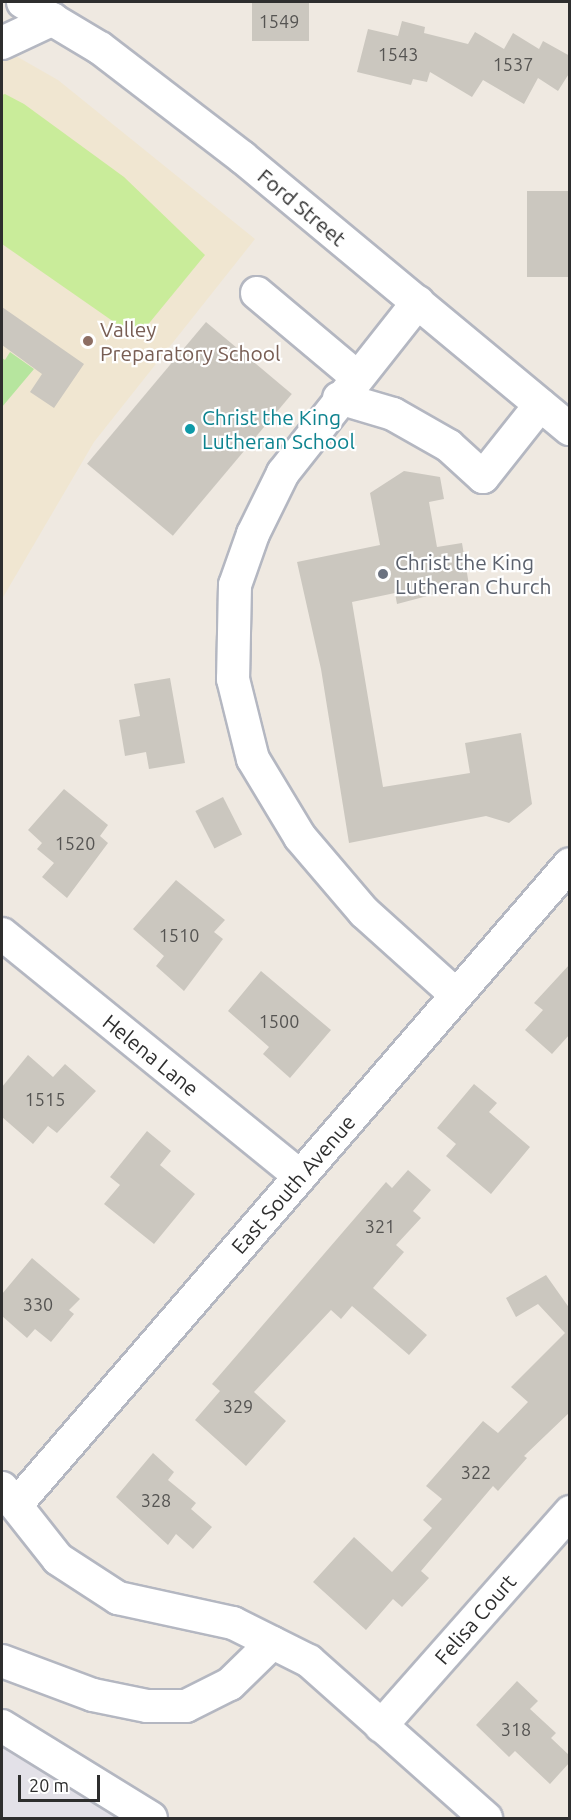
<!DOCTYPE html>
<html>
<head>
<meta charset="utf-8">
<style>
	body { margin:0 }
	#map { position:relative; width:571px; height:1820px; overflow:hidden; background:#efe9e1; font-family:Ubuntu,sans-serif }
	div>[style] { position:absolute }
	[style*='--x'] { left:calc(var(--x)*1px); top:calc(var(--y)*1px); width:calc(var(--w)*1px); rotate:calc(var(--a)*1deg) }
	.industrial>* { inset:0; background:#e3e1e8 }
	.education>* { inset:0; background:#f0e6d1 }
	.green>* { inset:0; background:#b6e59e }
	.pitch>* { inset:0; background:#c9ec9a }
	.building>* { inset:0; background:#cbc7bf; transform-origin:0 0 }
	.roads { filter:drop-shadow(2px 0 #b4b7c1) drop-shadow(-2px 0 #b4b7c1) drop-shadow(0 2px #b4b7c1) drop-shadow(0 -2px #b4b7c1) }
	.minor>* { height:32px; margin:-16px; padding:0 16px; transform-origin:16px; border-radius:16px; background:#fff }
	.dots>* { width:16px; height:16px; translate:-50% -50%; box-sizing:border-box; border:3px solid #fff; border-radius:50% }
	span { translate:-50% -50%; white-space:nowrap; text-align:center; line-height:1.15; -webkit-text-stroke:4.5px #fff; paint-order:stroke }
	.number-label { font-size:18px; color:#555452 }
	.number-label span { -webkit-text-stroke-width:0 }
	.street-label { font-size:21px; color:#2e2e2e }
	.education-label { font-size:21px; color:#785e54 }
	.left { translate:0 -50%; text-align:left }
	.culture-label { font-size:21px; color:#0d838f }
	.worship-label { font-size:21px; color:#5b616d }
	.frame { position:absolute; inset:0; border:3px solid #2e2e2e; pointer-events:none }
	.scale { position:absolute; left:18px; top:1775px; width:82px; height:27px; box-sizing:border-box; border:3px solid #2e2e2e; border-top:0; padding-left:8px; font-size:18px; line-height:21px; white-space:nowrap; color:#2e2e2e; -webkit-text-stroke:4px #fff; paint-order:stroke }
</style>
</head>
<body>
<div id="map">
	<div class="industrial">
		<i style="clip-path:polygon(2px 1708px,9px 1714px,172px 1818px,2px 1818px)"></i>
	</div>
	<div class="education">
		<i style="clip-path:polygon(2px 48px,58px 80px,255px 239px,94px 442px,2px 599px)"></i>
	</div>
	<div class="green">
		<i style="clip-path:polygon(10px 352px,34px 369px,2px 407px,2px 358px,5px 360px)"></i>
	</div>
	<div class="pitch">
		<i style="clip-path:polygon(5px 94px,24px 104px,124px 177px,205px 255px,137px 338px,2px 244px,2px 95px)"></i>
	</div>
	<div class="building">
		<i style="left:252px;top:2px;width:57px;height:39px"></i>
		<i style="clip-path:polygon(402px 21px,425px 27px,424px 33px,468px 44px,475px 32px,504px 49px,513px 33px,539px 49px,543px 41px,570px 56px,570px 72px,558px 91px,538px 78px,524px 104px,483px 80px,472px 97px,430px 72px,427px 82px,413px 79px,411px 85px,357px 72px,368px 29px,398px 36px)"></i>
		<i style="left:570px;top:191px;width:86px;height:43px;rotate:90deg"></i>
		<i style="clip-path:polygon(2px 307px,84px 364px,54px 408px,30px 392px,42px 374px,2px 345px)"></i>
		<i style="left:206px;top:322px;width:112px;height:185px;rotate:40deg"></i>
		<i style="clip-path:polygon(404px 471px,440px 477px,444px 499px,429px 502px,437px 547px,462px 543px,469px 585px,397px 604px,395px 593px,352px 602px,383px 787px,470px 773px,465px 743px,521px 733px,532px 804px,509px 823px,486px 816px,349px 843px,321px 669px,297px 562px,380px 545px,370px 493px)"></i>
		<i style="clip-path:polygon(170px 678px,185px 763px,149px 769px,146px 752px,125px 756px,119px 720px,140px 716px,134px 684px)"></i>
		<i style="clip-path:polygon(64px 789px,108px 825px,100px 836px,108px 843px,67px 898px,42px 877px,54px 863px,37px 849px,42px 843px,28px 830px)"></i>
		<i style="left:223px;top:797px;width:42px;height:31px;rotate:63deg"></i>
		<i style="clip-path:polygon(176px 880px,225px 920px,214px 932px,223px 939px,184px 991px,156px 966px,164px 956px,133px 929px)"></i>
		<i style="clip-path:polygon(570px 964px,570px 1034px,552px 1054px,525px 1030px,543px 1010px,534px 1003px)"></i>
		<i style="clip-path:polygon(261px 971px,331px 1030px,290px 1078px,263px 1054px,269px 1047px,228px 1011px)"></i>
		<i style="clip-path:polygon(28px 1055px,53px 1077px,65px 1064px,96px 1091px,57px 1133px,48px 1126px,33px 1144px,2px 1117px,2px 1087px)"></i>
		<i style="clip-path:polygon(474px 1084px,497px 1103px,489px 1112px,530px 1147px,491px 1194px,446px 1156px,456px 1144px,437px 1128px)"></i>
		<i style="clip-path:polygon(147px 1131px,171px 1151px,160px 1165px,195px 1194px,154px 1244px,104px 1204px,120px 1185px,110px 1177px)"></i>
		<i style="clip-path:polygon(408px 1170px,431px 1190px,413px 1211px,421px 1218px,396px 1245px,404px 1252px,373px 1288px,427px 1335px,409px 1355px,352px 1306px,341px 1319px,331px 1310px,254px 1392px,286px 1421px,246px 1466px,195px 1420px,220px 1391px,212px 1384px,386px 1182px,392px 1188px)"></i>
		<i style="clip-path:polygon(32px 1258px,80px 1299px,69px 1310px,74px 1314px,51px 1342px,35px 1329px,27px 1338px,2px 1316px,2px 1294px)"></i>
		<i style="clip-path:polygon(546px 1275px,570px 1309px,570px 1412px,524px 1456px,527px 1458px,498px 1491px,493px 1486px,421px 1571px,429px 1578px,402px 1607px,393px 1599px,366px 1630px,313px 1582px,354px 1537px,392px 1572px,432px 1528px,423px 1520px,442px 1499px,426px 1486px,483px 1421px,498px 1433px,528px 1402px,511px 1387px,565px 1333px,538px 1304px,516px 1317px,506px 1298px)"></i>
		<i style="clip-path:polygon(153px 1453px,174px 1472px,168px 1480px,196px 1503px,191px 1509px,212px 1527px,193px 1549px,176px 1534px,168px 1545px,116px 1497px)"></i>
		<i style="clip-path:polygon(517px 1681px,538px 1701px,530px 1709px,556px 1733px,551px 1738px,570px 1756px,570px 1762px,550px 1784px,515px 1751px,509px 1757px,476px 1725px)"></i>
	</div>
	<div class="roads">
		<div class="minor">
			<i style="--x:23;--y:2;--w:90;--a:30.9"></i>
			<i style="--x:100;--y:48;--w:179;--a:37.5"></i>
			<i style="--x:242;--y:157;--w:426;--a:39.7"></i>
			<i style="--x:2;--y:43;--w:56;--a:-25.2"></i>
			<i style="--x:257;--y:293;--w:131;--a:40"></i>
			<i style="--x:418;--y:302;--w:218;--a:128.3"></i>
			<i style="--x:283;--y:473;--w:68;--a:116.2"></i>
			<i style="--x:253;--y:534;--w:54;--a:109.4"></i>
			<i style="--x:235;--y:585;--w:94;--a:91.2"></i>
			<i style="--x:233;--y:679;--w:82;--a:76"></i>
			<i style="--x:253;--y:759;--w:91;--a:58.9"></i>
			<i style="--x:300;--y:837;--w:99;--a:49.5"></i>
			<i style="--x:364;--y:912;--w:122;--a:42"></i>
			<i style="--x:339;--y:398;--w:56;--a:16.5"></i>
			<i style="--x:393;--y:414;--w:64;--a:29.7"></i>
			<i style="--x:449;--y:446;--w:46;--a:42.4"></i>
			<i style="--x:483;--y:477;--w:92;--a:-51.6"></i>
			<i style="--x:2;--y:934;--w:384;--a:39.1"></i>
			<i style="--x:2;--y:1488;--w:90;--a:51.7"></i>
			<i style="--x:58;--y:1559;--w:72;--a:33"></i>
			<i style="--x:118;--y:1598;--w:118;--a:12.3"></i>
			<i style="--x:233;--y:1623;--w:85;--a:26.6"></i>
			<i style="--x:309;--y:1661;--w:237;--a:41.6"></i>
			<i style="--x:16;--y:1505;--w:847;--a:-49.16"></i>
			<i style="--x:2;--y:1661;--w:97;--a:20.5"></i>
			<i style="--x:93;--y:1695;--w:55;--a:11.5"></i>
			<i style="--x:147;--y:1706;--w:39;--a:0"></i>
			<i style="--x:186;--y:1706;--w:49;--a:-26.6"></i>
			<i style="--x:230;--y:1684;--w:59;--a:-44.3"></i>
			<i style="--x:2;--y:1726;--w:175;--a:31.7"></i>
			<i style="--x:381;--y:1726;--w:286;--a:-48.5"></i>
		</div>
	</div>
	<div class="dots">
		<i style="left:88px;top:341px;background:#8d6e63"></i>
		<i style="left:190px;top:429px;background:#0f9aa8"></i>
		<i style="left:383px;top:574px;background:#6b7280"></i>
	</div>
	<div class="number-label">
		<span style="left:279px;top:21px">1549</span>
		<span style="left:398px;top:54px">1543</span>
		<span style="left:513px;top:64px">1537</span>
		<span style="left:75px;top:843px">1520</span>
		<span style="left:179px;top:935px">1510</span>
		<span style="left:279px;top:1021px">1500</span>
		<span style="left:45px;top:1099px">1515</span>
		<span style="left:380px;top:1226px">321</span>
		<span style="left:38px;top:1304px">330</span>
		<span style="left:238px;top:1406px">329</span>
		<span style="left:476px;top:1472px">322</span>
		<span style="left:156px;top:1500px">328</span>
		<span style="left:516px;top:1729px">318</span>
	</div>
	<div class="street-label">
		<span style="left:302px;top:207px;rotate:40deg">Ford Street</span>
		<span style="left:151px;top:1055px;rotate:39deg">Helena Lane</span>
		<span style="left:293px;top:1184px;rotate:-49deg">East South Avenue</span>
		<span style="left:475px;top:1619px;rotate:-49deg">Felisa Court</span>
	</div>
	<div class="education-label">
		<span class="left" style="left:100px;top:341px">Valley<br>Preparatory School</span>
	</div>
	<div class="culture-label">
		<span class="left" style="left:202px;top:429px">Christ the King<br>Lutheran School</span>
	</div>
	<div class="worship-label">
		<span class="left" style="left:395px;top:574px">Christ the King<br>Lutheran Church</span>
	</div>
	<div class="frame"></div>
	<div class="scale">20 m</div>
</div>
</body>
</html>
